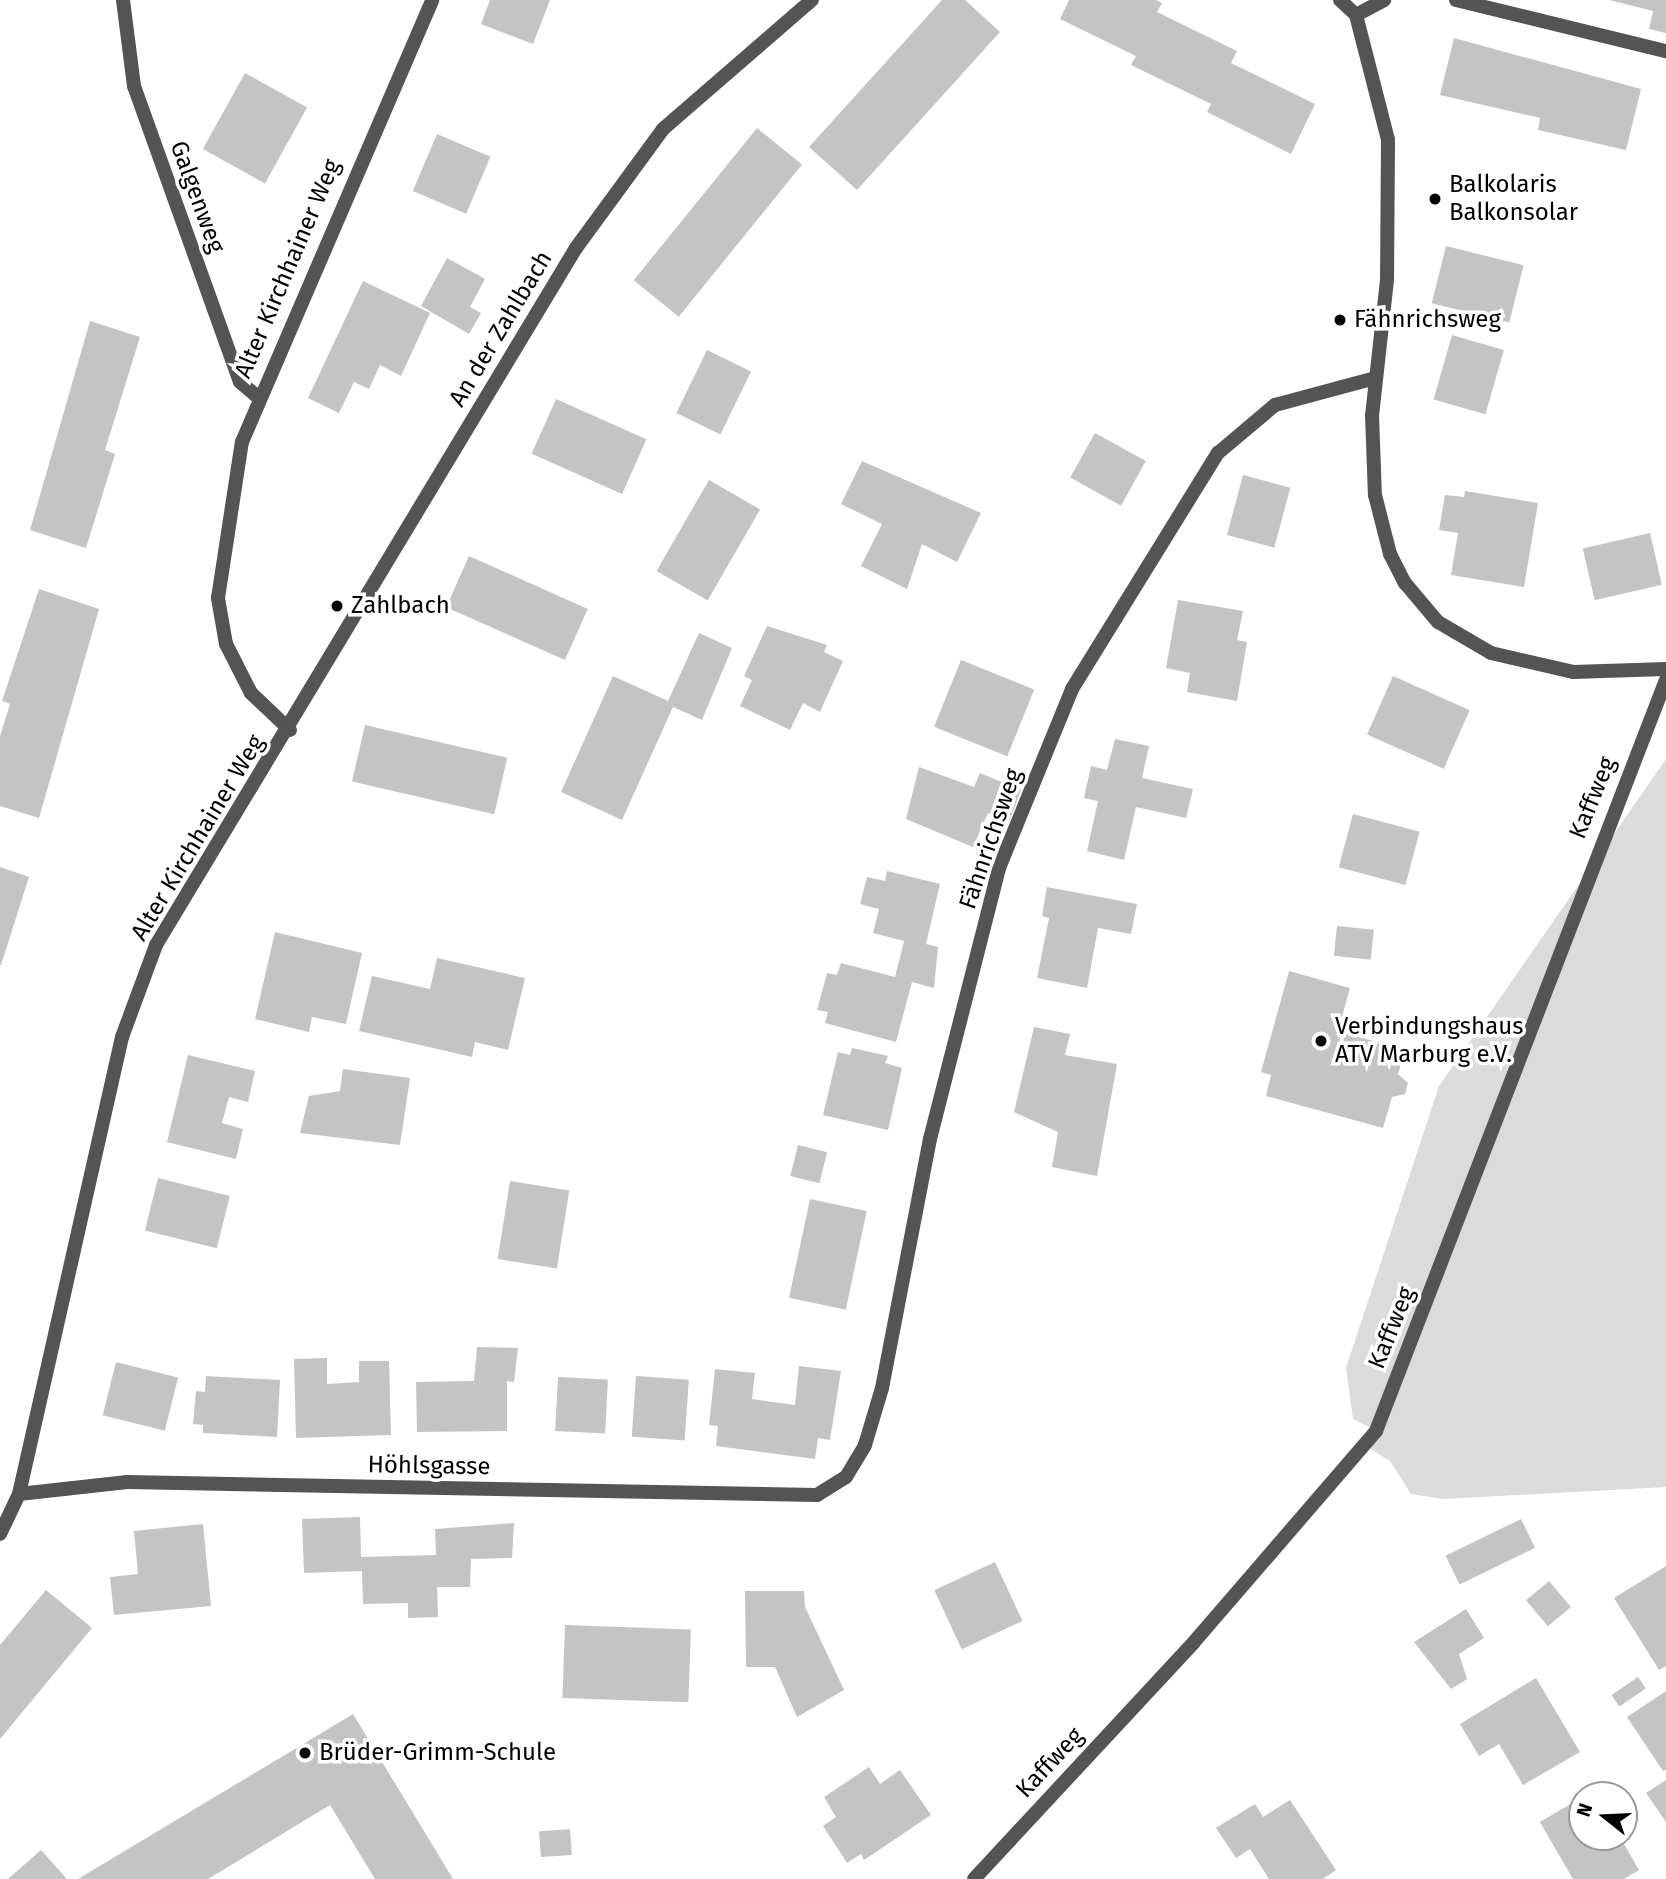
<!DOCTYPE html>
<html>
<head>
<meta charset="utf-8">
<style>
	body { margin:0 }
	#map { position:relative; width:1666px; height:1879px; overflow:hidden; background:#fff; font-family:"Fira Sans",sans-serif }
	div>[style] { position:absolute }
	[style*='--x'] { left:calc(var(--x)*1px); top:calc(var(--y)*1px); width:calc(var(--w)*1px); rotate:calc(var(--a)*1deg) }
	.green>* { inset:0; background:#dbdbdb }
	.building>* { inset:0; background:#c4c4c4; transform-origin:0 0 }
	.minor>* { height:14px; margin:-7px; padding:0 7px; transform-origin:7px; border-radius:7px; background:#545454 }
	.dots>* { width:19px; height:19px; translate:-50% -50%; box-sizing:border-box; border:4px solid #fff; border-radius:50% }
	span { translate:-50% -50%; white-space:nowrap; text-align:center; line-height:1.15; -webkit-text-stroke:7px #fff; paint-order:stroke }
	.poi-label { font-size:24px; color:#000 }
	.left { translate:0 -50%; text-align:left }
	.street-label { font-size:24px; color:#000 }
	.north { position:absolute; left:1568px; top:1781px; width:70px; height:70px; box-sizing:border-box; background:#fff; border:2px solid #999; border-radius:50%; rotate:288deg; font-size:19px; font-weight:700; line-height:28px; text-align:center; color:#000 }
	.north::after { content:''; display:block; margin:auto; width:24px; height:32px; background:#000; clip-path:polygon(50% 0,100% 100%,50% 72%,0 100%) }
</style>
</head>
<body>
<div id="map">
	<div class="green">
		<i style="clip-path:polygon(1666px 759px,1666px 1487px,1444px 1499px,1411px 1494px,1390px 1461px,1366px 1446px,1377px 1431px,1353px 1419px,1346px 1368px,1439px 1086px)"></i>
	</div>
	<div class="building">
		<i style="clip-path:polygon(490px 0,550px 0,533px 44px,481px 24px)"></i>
		<i style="clip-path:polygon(942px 0,965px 0,1000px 32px,857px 190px,809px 147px)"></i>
		<i style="clip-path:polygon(1069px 0,1156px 0,1162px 3px,1157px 12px,1237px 51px,1231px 63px,1315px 104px,1291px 154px,1207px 112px,1211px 104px,1131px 65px,1136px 56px,1060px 19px)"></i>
		<i style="clip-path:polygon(1609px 0,1666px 0,1666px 33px,1649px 29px,1653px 11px)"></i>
		<i style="clip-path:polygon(1454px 38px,1641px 89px,1626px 150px,1538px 130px,1540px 118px,1440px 95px)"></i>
		<i style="left:245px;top:73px;width:71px;height:87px;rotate:29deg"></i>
		<i style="left:757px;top:128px;width:58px;height:196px;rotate:39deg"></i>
		<i style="left:437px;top:134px;width:58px;height:62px;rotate:23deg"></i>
		<i style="left:1446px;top:246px;width:80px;height:59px;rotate:14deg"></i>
		<i style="clip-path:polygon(447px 258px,485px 279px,470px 307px,481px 313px,469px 334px,421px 306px)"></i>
		<i style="clip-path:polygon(363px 281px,430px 313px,401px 376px,380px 365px,369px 389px,354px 382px,339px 413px,308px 398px)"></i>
		<i style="clip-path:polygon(90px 321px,140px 337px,105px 450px,115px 454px,86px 548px,30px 530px)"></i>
		<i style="left:1452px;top:335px;width:54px;height:67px;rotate:16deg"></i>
		<i style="left:707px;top:350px;width:49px;height:70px;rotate:26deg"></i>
		<i style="left:556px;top:399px;width:99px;height:60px;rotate:24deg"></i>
		<i style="left:1095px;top:433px;width:58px;height:51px;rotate:29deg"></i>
		<i style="clip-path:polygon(862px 461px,981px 513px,957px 562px,922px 544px,907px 589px,861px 566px,882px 524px,841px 504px)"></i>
		<i style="left:1243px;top:475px;width:49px;height:62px;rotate:15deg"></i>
		<i style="left:709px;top:480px;width:59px;height:105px;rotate:30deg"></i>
		<i style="clip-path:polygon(1465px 491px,1538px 503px,1524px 587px,1451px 575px,1458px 533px,1439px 530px,1445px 495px,1464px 497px)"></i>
		<i style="left:1650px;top:533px;width:53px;height:69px;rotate:77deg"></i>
		<i style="left:469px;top:556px;width:130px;height:56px;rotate:24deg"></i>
		<i style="clip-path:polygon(39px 589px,99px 609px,39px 818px,0 806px,0 736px,10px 704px,2px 701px)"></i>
		<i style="clip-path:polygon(1178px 600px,1243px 611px,1237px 640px,1247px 642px,1237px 701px,1187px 692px,1190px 673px,1166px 668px)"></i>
		<i style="clip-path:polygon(767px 626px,827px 645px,824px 652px,843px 661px,820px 712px,803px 703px,790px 730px,740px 706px,752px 680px,744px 676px)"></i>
		<i style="clip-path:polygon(699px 633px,732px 648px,702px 720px,673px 707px,622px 820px,561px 792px,613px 676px,668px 701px)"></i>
		<i style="left:961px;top:660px;width:79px;height:72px;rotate:22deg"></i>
		<i style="left:1393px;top:676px;width:84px;height:64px;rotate:24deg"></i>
		<i style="left:365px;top:725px;width:146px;height:58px;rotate:13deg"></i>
		<i style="clip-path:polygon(1115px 739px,1149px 746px,1142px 778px,1193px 789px,1186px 818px,1136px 807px,1124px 860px,1087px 851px,1098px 801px,1084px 798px,1091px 766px,1107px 770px)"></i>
		<i style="clip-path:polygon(919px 767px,974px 787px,980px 773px,1021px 790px,1009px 822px,988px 813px,973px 847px,906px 819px)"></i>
		<i style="left:1353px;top:814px;width:69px;height:55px;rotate:15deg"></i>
		<i style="clip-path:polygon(0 867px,29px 877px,1px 965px,0 965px)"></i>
		<i style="clip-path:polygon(887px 871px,940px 884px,926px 944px,938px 947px,934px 988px,912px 982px,896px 1042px,825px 1023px,828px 1012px,817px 1010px,827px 973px,837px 975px,841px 963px,895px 977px,904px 941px,873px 933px,879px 909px,860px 904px,867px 877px,885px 881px)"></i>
		<i style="clip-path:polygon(1047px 887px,1137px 904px,1131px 934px,1098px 928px,1087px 988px,1037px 978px,1049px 918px,1042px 916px)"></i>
		<i style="left:1337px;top:926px;width:37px;height:30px;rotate:6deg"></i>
		<i style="clip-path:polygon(275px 932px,362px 953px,346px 1024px,312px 1017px,309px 1032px,255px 1019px)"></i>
		<i style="clip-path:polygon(437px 958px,525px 978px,508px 1050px,475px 1042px,472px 1057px,359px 1031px,372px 976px,430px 989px)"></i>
		<i style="clip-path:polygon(1289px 971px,1350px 988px,1338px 1031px,1405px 1050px,1398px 1074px,1408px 1083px,1405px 1094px,1392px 1097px,1383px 1128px,1266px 1096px,1271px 1075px,1261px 1072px)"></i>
		<i style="clip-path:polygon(1034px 1027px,1070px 1034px,1065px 1055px,1117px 1064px,1097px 1176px,1052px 1167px,1058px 1132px,1014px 1112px)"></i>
		<i style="clip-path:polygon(852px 1048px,888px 1056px,885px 1063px,902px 1068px,888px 1130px,823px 1115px,838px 1052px,850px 1055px)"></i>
		<i style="clip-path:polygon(188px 1055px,255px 1071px,248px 1102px,229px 1097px,222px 1123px,243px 1129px,236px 1159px,167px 1142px)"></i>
		<i style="clip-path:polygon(343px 1069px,410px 1078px,400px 1145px,300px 1133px,309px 1096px,340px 1091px)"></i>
		<i style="left:798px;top:1145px;width:30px;height:32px;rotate:14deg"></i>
		<i style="left:158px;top:1178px;width:74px;height:54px;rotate:14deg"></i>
		<i style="left:510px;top:1181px;width:60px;height:79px;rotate:9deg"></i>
		<i style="left:810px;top:1199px;width:58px;height:101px;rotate:12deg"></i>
		<i style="clip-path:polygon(477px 1347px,518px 1348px,514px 1382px,507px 1381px,507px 1431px,417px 1432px,416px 1382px,474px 1381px)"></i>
		<i style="clip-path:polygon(327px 1358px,327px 1384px,359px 1382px,359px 1361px,389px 1361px,391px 1435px,296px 1438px,294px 1359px)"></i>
		<i style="left:116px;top:1362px;width:64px;height:55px;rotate:14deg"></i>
		<i style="clip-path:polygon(799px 1366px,841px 1371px,830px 1440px,818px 1438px,815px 1459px,716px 1446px,718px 1426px,709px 1425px,715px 1369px,755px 1373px,752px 1399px,795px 1405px)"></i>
		<i style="clip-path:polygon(206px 1376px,280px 1380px,277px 1437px,203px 1433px,203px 1425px,193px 1424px,196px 1391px,205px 1392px)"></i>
		<i style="left:636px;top:1376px;width:53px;height:61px;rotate:4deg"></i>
		<i style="left:558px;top:1377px;width:50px;height:54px;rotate:3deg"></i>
		<i style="clip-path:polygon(360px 1517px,361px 1557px,436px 1555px,435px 1529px,514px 1523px,512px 1558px,471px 1559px,470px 1587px,437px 1587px,438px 1617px,408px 1618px,408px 1603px,363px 1604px,362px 1571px,304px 1573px,302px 1519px)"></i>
		<i style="left:1521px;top:1519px;width:32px;height:84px;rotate:64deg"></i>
		<i style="clip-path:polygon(203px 1524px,211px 1606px,114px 1615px,110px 1577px,138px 1574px,134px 1531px)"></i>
		<i style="left:995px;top:1562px;width:65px;height:67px;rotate:65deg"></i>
		<i style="clip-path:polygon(1666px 1566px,1666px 1666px,1659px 1670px,1614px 1598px)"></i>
		<i style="left:1549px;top:1581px;width:34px;height:30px;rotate:50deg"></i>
		<i style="clip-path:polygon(46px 1590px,92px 1628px,0 1739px,0 1645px)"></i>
		<i style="clip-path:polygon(745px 1591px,804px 1591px,805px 1607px,844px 1690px,797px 1717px,775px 1667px,746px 1667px)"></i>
		<i style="clip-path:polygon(1466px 1609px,1484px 1638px,1459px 1654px,1467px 1679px,1451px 1689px,1414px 1642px)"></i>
		<i style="left:565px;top:1625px;width:126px;height:73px;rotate:2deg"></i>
		<i style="left:1638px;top:1677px;width:14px;height:32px;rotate:56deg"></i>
		<i style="clip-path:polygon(1536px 1678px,1580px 1752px,1523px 1785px,1499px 1744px,1479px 1756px,1460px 1724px)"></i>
		<i style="clip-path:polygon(1666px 1691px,1666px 1770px,1663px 1771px,1627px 1717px)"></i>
		<i style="clip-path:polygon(353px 1714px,453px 1879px,375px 1879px,330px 1805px,208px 1879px,78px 1879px)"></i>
		<i style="clip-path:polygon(869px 1767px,880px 1784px,900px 1770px,931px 1815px,864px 1860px,861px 1854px,847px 1863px,823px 1826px,836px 1817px,824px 1797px)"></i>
		<i style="clip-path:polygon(1666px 1780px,1666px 1822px,1646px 1793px)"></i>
		<i style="clip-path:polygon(1582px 1797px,1582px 1837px,1620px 1837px,1639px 1870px,1624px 1879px,1573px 1879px,1540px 1822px)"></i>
		<i style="clip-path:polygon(1290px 1800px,1336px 1870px,1323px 1879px,1269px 1879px,1250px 1849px,1236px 1858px,1216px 1828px,1255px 1804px,1263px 1817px)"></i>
		<i style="left:570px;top:1829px;width:26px;height:31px;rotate:86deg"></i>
		<i style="clip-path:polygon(41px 1850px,67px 1879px,8px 1879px)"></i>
	</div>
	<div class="minor">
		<i style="--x:123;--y:0;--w:87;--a:82.7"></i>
		<i style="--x:134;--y:86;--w:314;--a:70.3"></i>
		<i style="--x:240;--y:382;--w:23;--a:40"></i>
		<i style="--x:1340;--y:0;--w:22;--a:43"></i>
		<i style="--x:1356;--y:15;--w:129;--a:75.6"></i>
		<i style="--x:1388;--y:140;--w:140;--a:90.4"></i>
		<i style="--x:1387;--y:280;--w:136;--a:96.3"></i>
		<i style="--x:1372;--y:415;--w:80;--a:87.9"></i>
		<i style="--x:1375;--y:495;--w:61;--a:75.7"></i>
		<i style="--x:1390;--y:554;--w:33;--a:63"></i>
		<i style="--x:1405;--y:583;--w:51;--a:49.8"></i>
		<i style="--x:1438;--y:622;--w:61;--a:30.3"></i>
		<i style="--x:1491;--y:653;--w:84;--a:13"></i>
		<i style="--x:1573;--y:672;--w:93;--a:-1.8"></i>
		<i style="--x:1456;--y:0;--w:216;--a:13.7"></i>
		<i style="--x:1356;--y:15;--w:32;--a:-28"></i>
		<i style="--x:290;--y:730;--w:54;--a:-136.5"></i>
		<i style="--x:251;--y:693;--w:55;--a:-117"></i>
		<i style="--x:226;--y:644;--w:47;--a:-99.9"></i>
		<i style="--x:218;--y:598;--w:158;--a:-81.3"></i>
		<i style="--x:242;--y:442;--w:481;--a:-66.7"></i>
		<i style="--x:19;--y:1494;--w:109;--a:-6.3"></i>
		<i style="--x:127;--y:1482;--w:690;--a:1.08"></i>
		<i style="--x:817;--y:1495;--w:34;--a:-32"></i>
		<i style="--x:846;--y:1477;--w:37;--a:-59"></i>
		<i style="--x:865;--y:1445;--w:59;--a:-73.4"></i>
		<i style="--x:882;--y:1388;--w:254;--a:-79.1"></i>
		<i style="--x:930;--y:1139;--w:280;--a:-75.7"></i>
		<i style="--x:999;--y:868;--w:193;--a:-67.8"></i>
		<i style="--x:1072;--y:689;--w:278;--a:-58.3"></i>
		<i style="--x:1218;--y:453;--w:75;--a:-40.1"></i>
		<i style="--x:1275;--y:405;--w:104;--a:-15.1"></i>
		<i style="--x:0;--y:1534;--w:44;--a:-64.6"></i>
		<i style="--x:19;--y:1494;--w:468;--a:-77.3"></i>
		<i style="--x:122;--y:1037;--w:98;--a:-69.7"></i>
		<i style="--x:156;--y:945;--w:814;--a:-58.93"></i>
		<i style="--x:576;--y:248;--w:147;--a:-53.8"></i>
		<i style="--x:663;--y:129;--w:197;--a:-40.9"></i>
		<i style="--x:974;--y:1879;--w:323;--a:-47.1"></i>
		<i style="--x:1194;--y:1642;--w:279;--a:-49.2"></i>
		<i style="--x:1376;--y:1431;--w:805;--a:-68.89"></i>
	</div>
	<div class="dots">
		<i style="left:1435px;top:199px;background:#000"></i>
		<i style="left:1340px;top:320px;background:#000"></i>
		<i style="left:337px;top:606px;background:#000"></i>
		<i style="left:1321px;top:1041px;background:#000"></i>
		<i style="left:305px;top:1753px;background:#000"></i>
	</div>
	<div class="poi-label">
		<span class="left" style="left:1449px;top:199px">Balkolaris<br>Balkonsolar</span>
		<span class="left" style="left:1354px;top:320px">Fähnrichsweg</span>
		<span class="left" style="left:351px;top:606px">Zahlbach</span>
		<span class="left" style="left:1335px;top:1041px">Verbindungshaus<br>ATV Marburg e.V.</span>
		<span class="left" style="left:319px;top:1753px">Brüder-Grimm-Schule</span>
	</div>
	<div class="street-label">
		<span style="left:197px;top:197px;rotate:70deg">Galgenweg</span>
		<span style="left:288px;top:269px;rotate:-67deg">Alter Kirchhainer Weg</span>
		<span style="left:501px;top:329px;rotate:-59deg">An der Zahlbach</span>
		<span style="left:1593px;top:798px;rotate:-68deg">Kaffweg</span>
		<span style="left:198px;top:838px;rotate:-59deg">Alter Kirchhainer Weg</span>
		<span style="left:991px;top:839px;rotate:-71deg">Fähnrichsweg</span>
		<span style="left:1392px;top:1328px;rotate:-68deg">Kaffweg</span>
		<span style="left:429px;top:1466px;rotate:1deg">Höhlsgasse</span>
		<span style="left:1050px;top:1763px;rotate:-47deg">Kaffweg</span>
	</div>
	<div class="north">N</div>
</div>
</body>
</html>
